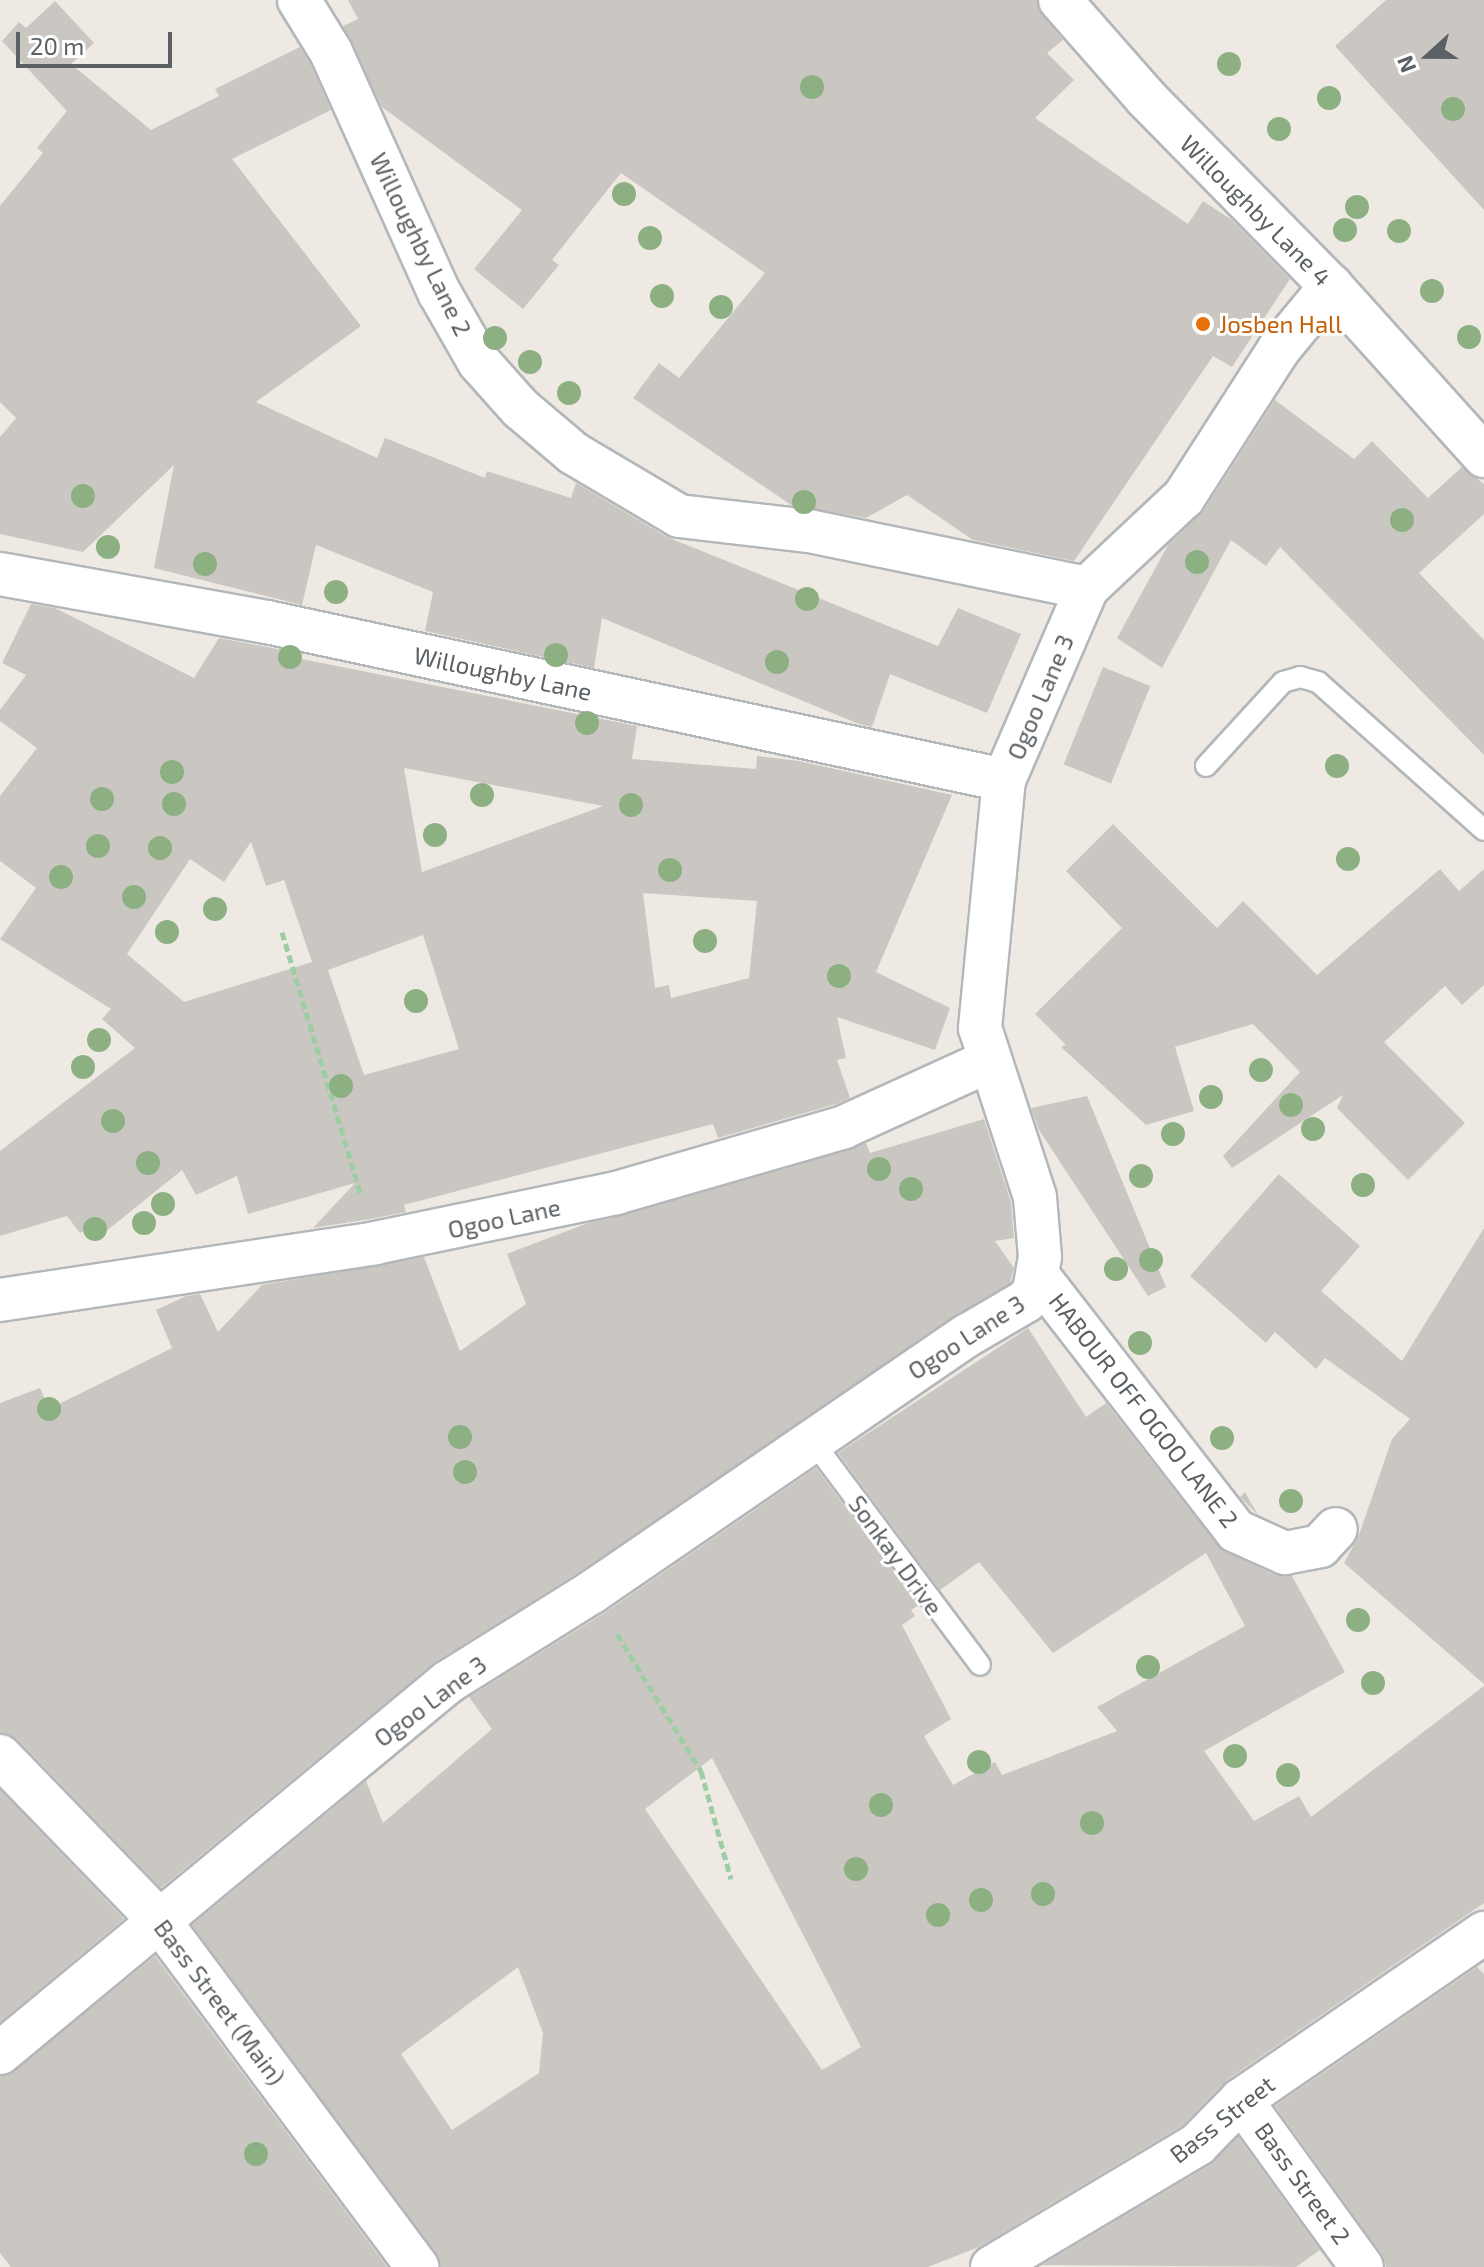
<!DOCTYPE html>
<html>
<head>
<meta charset="utf-8">
<style>
	body { margin:0 }
	#map { position:relative; width:1484px; height:2267px; overflow:hidden; background:#eeeae3; font-family:"Exo 2",sans-serif }
	div>[style] { position:absolute }
	[style*='--x'] { left:calc(var(--x)*1px); top:calc(var(--y)*1px); width:calc(var(--w)*1px); rotate:calc(var(--a)*1deg) }
	.building>* { inset:0; background:#cac7c2; transform-origin:0 0 }
	.path>* { height:5px; margin-top:-2.5px; transform-origin:0; background:repeating-linear-gradient(90deg,#9dcda3 0 8px,transparent 0 12px) }
	.roads { filter:drop-shadow(2px 0 #b4b7ba) drop-shadow(-2px 0 #b4b7ba) drop-shadow(0 2px #b4b7ba) drop-shadow(0 -2px #b4b7ba) }
	.lane>* { height:20px; margin:-10px; padding:0 10px; transform-origin:10px; border-radius:10px; background:#fff }
	.street>* { height:42px; margin:-21px; padding:0 21px; transform-origin:21px; border-radius:21px; background:#fff }
	.trees>* { width:24px; height:24px; margin:-12px; border-radius:50%; background:#8db083 }
	.dots>* { width:22px; height:22px; translate:-50% -50%; box-sizing:border-box; border:4px solid #fff; border-radius:50% }
	span { translate:-50% -50%; white-space:nowrap; text-align:center; line-height:1.15; -webkit-text-stroke:6px #fff; paint-order:stroke }
	.street-label { font-size:24px; color:#5b6064 }
	.food-label { font-size:24px; color:#c56008 }
	.left { translate:0 -50%; text-align:left }
	.north { position:absolute; left:1388px; top:16px; width:80px; height:80px; -webkit-text-stroke:6px #fff; paint-order:stroke; rotate:249deg; font-size:22px; font-weight:700; line-height:32px; text-align:center; color:#5b6064 }
	.north::after { content:''; display:block; margin:auto; width:28px; height:36px; background:#5b6064; clip-path:polygon(50% 0,100% 100%,50% 72%,0 100%) }
	.scale { position:absolute; left:16px; top:32px; width:156px; height:36px; box-sizing:border-box; border:4px solid #5b6064; border-top:0; padding-left:10px; font-size:24px; line-height:28px; white-space:nowrap; color:#5b6064; -webkit-text-stroke:6px #fff; paint-order:stroke }
</style>
</head>
<body>
<div id="map">
	<div class="building">
		<i style="clip-path:polygon(348px 0,1037px 0,1042px 15px,1063px 40px,1047px 53px,1074px 80px,1035px 118px,1188px 224px,1203px 201px,1232px 220px,1290px 279px,1232px 367px,1213px 356px,1074px 561px,973px 540px,907px 495px,866px 518px,791px 505px,633px 398px,659px 363px,679px 378px,765px 273px,621px 173px,552px 260px,559px 265px,523px 309px,474px 269px,522px 210px,382px 107px,343px 26px,358px 19px)"></i>
		<i style="clip-path:polygon(1386px 0,1484px 0,1484px 210px,1335px 46px)"></i>
		<i style="clip-path:polygon(55px 1px,94px 43px,71px 64px,151px 130px,219px 96px,215px 89px,300px 47px,310px 63px,331px 110px,232px 159px,361px 326px,256px 402px,377px 458px,385px 438px,485px 478px,487px 471px,571px 498px,576px 483px,667px 537px,938px 646px,958px 608px,1021px 634px,987px 713px,890px 674px,872px 727px,859px 724px,602px 618px,594px 668px,425px 631px,433px 592px,316px 545px,302px 605px,154px 568px,174px 465px,83px 552px,0 534px,0 437px,16px 418px,0 402px,0 206px,43px 153px,37px 148px,67px 111px,2px 41px,19px 22px,26px 28px)"></i>
		<i style="clip-path:polygon(1275px 400px,1354px 459px,1372px 441px,1428px 498px,1462px 467px,1484px 484px,1484px 514px,1419px 573px,1484px 640px,1484px 755px,1280px 547px,1266px 566px,1231px 540px,1162px 668px,1117px 638px,1168px 545px,1204px 510px)"></i>
		<i style="clip-path:polygon(evenodd,31px 604px,55px 608px,194px 678px,219px 638px,293px 652px,292px 657px,637px 726px,632px 759px,756px 769px,757px 756px,799px 761px,952px 795px,876px 972px,950px 1008px,935px 1050px,837px 1017px,846px 1058px,837px 1060px,850px 1098px,836px 1104px,718px 1138px,713px 1124px,404px 1205px,406px 1212px,371px 1219px,313px 1228px,355px 1183px,248px 1214px,237px 1176px,196px 1195px,182px 1170px,94px 1241px,86px 1230px,80px 1233px,67px 1216px,0 1236px,0 1151px,135px 1048px,102px 1019px,111px 1009px,0 939px,36px 888px,0 861px,0 796px,37px 748px,0 721px,0 710px,26px 675px,2px 663px,31px 604px,404px 768px,603px 806px,422px 872px,404px 768px,31px 604px,251px 842px,266px 886px,284px 880px,312px 962px,184px 1002px,127px 954px,190px 859px,224px 882px,251px 842px,31px 604px,643px 893px,757px 901px,749px 978px,671px 998px,669px 985px,655px 988px,643px 893px,31px 604px,423px 935px,459px 1049px,364px 1075px,328px 970px,423px 935px)"></i>
		<i style="left:1103px;top:667px;width:51px;height:105px;rotate:22deg"></i>
		<i style="clip-path:polygon(1113px 824px,1217px 928px,1243px 901px,1317px 975px,1440px 869px,1459px 891px,1484px 869px,1484px 985px,1462px 1005px,1445px 986px,1384px 1042px,1465px 1123px,1408px 1180px,1337px 1108px,1343px 1095px,1232px 1168px,1223px 1156px,1300px 1072px,1253px 1024px,1175px 1047px,1194px 1111px,1146px 1125px,1061px 1047px,1066px 1045px,1035px 1014px,1122px 928px,1066px 871px)"></i>
		<i style="clip-path:polygon(1087px 1096px,1166px 1287px,1148px 1296px,1039px 1130px,1031px 1108px)"></i>
		<i style="clip-path:polygon(984px 1119px,1011px 1202px,1014px 1238px,995px 1241px,1014px 1268px,1010px 1283px,579px 1572px,435px 1662px,161px 1888px,17px 1739px,0 1733px,0 1403px,40px 1388px,49px 1409px,172px 1348px,156px 1310px,186px 1296px,200px 1294px,218px 1332px,262px 1285px,424px 1257px,460px 1351px,526px 1304px,507px 1254px,588px 1223px,866px 1143px,870px 1153px)"></i>
		<i style="clip-path:polygon(1279px 1174px,1360px 1246px,1321px 1291px,1402px 1361px,1484px 1228px,1484px 1684px,1344px 1563px,1359px 1535px,1392px 1439px,1410px 1419px,1325px 1358px,1316px 1369px,1275px 1332px,1266px 1343px,1190px 1276px)"></i>
		<i style="clip-path:polygon(evenodd,1028px 1328px,1086px 1417px,1106px 1403px,1218px 1546px,1275px 1575px,1292px 1576px,1345px 1672px,1204px 1751px,1254px 1821px,1299px 1796px,1311px 1817px,1484px 1686px,1484px 1903px,1227px 2080px,1183px 2125px,979px 2247px,928px 2267px,441px 2267px,436px 2253px,192px 1925px,366px 1781px,383px 1823px,492px 1729px,469px 1697px,606px 1612px,816px 1468px,919px 1605px,911px 1610px,915px 1616px,902px 1625px,951px 1719px,924px 1736px,953px 1785px,995px 1762px,1002px 1775px,1117px 1731px,1097px 1707px,1245px 1626px,1206px 1553px,1053px 1653px,979px 1562px,940px 1590px,838px 1453px,1028px 1328px,712px 1758px,861px 2047px,822px 2070px,645px 1809px,712px 1758px,1028px 1328px,518px 1967px,543px 2033px,539px 2073px,452px 2130px,401px 2054px,518px 1967px)"></i>
		<i style="clip-path:polygon(1245px 1492px,1258px 1515px,1240px 1497px)"></i>
		<i style="clip-path:polygon(0 1790px,124px 1919px,0 2022px)"></i>
		<i style="clip-path:polygon(155px 1956px,387px 2267px,11px 2267px,0 2253px,0 2076px,15px 2071px)"></i>
		<i style="clip-path:polygon(1477px 1967px,1484px 1974px,1484px 2267px,1386px 2267px,1381px 2253px,1275px 2106px)"></i>
		<i style="clip-path:polygon(1238px 2137px,1320px 2250px,1296px 2267px,1042px 2265px,1210px 2165px)"></i>
	</div>
	<div class="path">
		<i style="--x:282;--y:932;--w:276;--a:73.3"></i>
		<i style="--x:617;--y:1634;--w:161;--a:58.5"></i>
		<i style="--x:701;--y:1771;--w:112;--a:74.5"></i>
	</div>
	<div class="roads">
		<div class="lane">
			<i style="--x:1206;--y:766;--w:114;--a:-47.5"></i>
			<i style="--x:1283;--y:682;--w:18;--a:-16"></i>
			<i style="--x:1300;--y:677;--w:19;--a:16"></i>
			<i style="--x:1318;--y:682;--w:222;--a:41.7"></i>
			<i style="--x:814;--y:1443;--w:277;--a:53.2"></i>
		</div>
		<div class="street">
			<i style="--x:299;--y:0;--w:61;--a:58.4"></i>
			<i style="--x:331;--y:52;--w:263;--a:65.8"></i>
			<i style="--x:439;--y:292;--w:81;--a:60.3"></i>
			<i style="--x:479;--y:362;--w:62;--a:48.3"></i>
			<i style="--x:520;--y:408;--w:70;--a:40.3"></i>
			<i style="--x:573;--y:453;--w:123;--a:30.7"></i>
			<i style="--x:679;--y:516;--w:131;--a:6.6"></i>
			<i style="--x:809;--y:531;--w:284;--a:11.6"></i>
			<i style="--x:1060;--y:0;--w:130;--a:48.7"></i>
			<i style="--x:1146;--y:98;--w:264;--a:45.5"></i>
			<i style="--x:1331;--y:286;--w:229;--a:48"></i>
			<i style="--x:0;--y:574;--w:271;--a:10.2"></i>
			<i style="--x:267;--y:622;--w:754;--a:12.1"></i>
			<i style="--x:1039;--y:1277;--w:321;--a:52.2"></i>
			<i style="--x:1236;--y:1531;--w:54;--a:24.2"></i>
			<i style="--x:1285;--y:1553;--w:36;--a:-11"></i>
			<i style="--x:1320;--y:1546;--w:23;--a:-47"></i>
			<i style="--x:0;--y:1300;--w:379;--a:-8.6"></i>
			<i style="--x:375;--y:1243;--w:246;--a:-11.7"></i>
			<i style="--x:616;--y:1193;--w:237;--a:-16.1"></i>
			<i style="--x:844;--y:1127;--w:159;--a:-24.5"></i>
			<i style="--x:0;--y:1756;--w:227;--a:45.9"></i>
			<i style="--x:158;--y:1919;--w:434;--a:53.3"></i>
			<i style="--x:0;--y:2053;--w:582;--a:-39.63"></i>
			<i style="--x:448;--y:1682;--w:170;--a:-32"></i>
			<i style="--x:592;--y:1592;--w:455;--a:-34.4"></i>
			<i style="--x:968;--y:1335;--w:67;--a:-30.4"></i>
			<i style="--x:1026;--y:1301;--w:13;--a:-51"></i>
			<i style="--x:1034;--y:1291;--w:35;--a:-80"></i>
			<i style="--x:1040;--y:1257;--w:60;--a:-94.8"></i>
			<i style="--x:1035;--y:1197;--w:178;--a:-108"></i>
			<i style="--x:980;--y:1028;--w:249;--a:-84.5"></i>
			<i style="--x:1004;--y:780;--w:209;--a:-66.6"></i>
			<i style="--x:1087;--y:588;--w:133;--a:-43.2"></i>
			<i style="--x:1184;--y:497;--w:176;--a:-57.3"></i>
			<i style="--x:1279;--y:349;--w:82;--a:-50.5"></i>
			<i style="--x:1241;--y:2100;--w:206;--a:54.1"></i>
			<i style="--x:992;--y:2267;--w:240;--a:-30.8"></i>
			<i style="--x:1198;--y:2144;--w:62;--a:-45.7"></i>
			<i style="--x:1241;--y:2100;--w:295;--a:-34.5"></i>
		</div>
	</div>
	<div class="trees">
		<i style="left:1229px;top:64px"></i>
		<i style="left:812px;top:87px"></i>
		<i style="left:1329px;top:98px"></i>
		<i style="left:1453px;top:109px"></i>
		<i style="left:1279px;top:129px"></i>
		<i style="left:624px;top:194px"></i>
		<i style="left:1357px;top:207px"></i>
		<i style="left:1345px;top:230px"></i>
		<i style="left:1399px;top:231px"></i>
		<i style="left:650px;top:238px"></i>
		<i style="left:1432px;top:291px"></i>
		<i style="left:662px;top:296px"></i>
		<i style="left:721px;top:307px"></i>
		<i style="left:1469px;top:337px"></i>
		<i style="left:495px;top:338px"></i>
		<i style="left:530px;top:362px"></i>
		<i style="left:569px;top:393px"></i>
		<i style="left:83px;top:496px"></i>
		<i style="left:804px;top:502px"></i>
		<i style="left:1402px;top:520px"></i>
		<i style="left:108px;top:547px"></i>
		<i style="left:1197px;top:562px"></i>
		<i style="left:205px;top:564px"></i>
		<i style="left:336px;top:592px"></i>
		<i style="left:807px;top:599px"></i>
		<i style="left:556px;top:655px"></i>
		<i style="left:290px;top:657px"></i>
		<i style="left:777px;top:662px"></i>
		<i style="left:587px;top:723px"></i>
		<i style="left:1337px;top:766px"></i>
		<i style="left:172px;top:772px"></i>
		<i style="left:482px;top:795px"></i>
		<i style="left:102px;top:799px"></i>
		<i style="left:174px;top:804px"></i>
		<i style="left:631px;top:805px"></i>
		<i style="left:435px;top:835px"></i>
		<i style="left:98px;top:846px"></i>
		<i style="left:160px;top:848px"></i>
		<i style="left:1348px;top:859px"></i>
		<i style="left:670px;top:870px"></i>
		<i style="left:61px;top:877px"></i>
		<i style="left:134px;top:897px"></i>
		<i style="left:215px;top:909px"></i>
		<i style="left:167px;top:932px"></i>
		<i style="left:705px;top:941px"></i>
		<i style="left:839px;top:976px"></i>
		<i style="left:416px;top:1001px"></i>
		<i style="left:99px;top:1040px"></i>
		<i style="left:83px;top:1067px"></i>
		<i style="left:1261px;top:1070px"></i>
		<i style="left:341px;top:1086px"></i>
		<i style="left:1211px;top:1097px"></i>
		<i style="left:1291px;top:1105px"></i>
		<i style="left:113px;top:1121px"></i>
		<i style="left:1313px;top:1129px"></i>
		<i style="left:1173px;top:1134px"></i>
		<i style="left:148px;top:1163px"></i>
		<i style="left:879px;top:1169px"></i>
		<i style="left:1141px;top:1176px"></i>
		<i style="left:1363px;top:1185px"></i>
		<i style="left:911px;top:1189px"></i>
		<i style="left:163px;top:1204px"></i>
		<i style="left:144px;top:1223px"></i>
		<i style="left:95px;top:1229px"></i>
		<i style="left:1151px;top:1260px"></i>
		<i style="left:1116px;top:1269px"></i>
		<i style="left:1140px;top:1343px"></i>
		<i style="left:49px;top:1409px"></i>
		<i style="left:460px;top:1437px"></i>
		<i style="left:1222px;top:1438px"></i>
		<i style="left:465px;top:1472px"></i>
		<i style="left:1291px;top:1501px"></i>
		<i style="left:1358px;top:1620px"></i>
		<i style="left:1148px;top:1667px"></i>
		<i style="left:1373px;top:1683px"></i>
		<i style="left:1235px;top:1756px"></i>
		<i style="left:979px;top:1762px"></i>
		<i style="left:1288px;top:1775px"></i>
		<i style="left:881px;top:1805px"></i>
		<i style="left:1092px;top:1823px"></i>
		<i style="left:856px;top:1869px"></i>
		<i style="left:1043px;top:1894px"></i>
		<i style="left:981px;top:1900px"></i>
		<i style="left:938px;top:1915px"></i>
		<i style="left:256px;top:2154px"></i>
	</div>
	<div class="dots">
		<i style="left:1203px;top:324px;background:#e8710a"></i>
	</div>
	<div class="street-label">
		<span style="left:1256px;top:210px;rotate:45deg">Willoughby Lane 4</span>
		<span style="left:421px;top:244px;rotate:64deg">Willoughby Lane 2</span>
		<span style="left:503px;top:673px;rotate:12deg">Willoughby Lane</span>
		<span style="left:1040px;top:697px;rotate:-67deg">Ogoo Lane 3</span>
		<span style="left:504px;top:1218px;rotate:-12deg">Ogoo Lane</span>
		<span style="left:966px;top:1337px;rotate:-33deg">Ogoo Lane 3</span>
		<span style="left:1144px;top:1410px;rotate:52deg">HABOUR OFF OGOO LANE 2</span>
		<span style="left:896px;top:1555px;rotate:54deg">Sonkay Drive</span>
		<span style="left:430px;top:1701px;rotate:-37deg">Ogoo Lane 3</span>
		<span style="left:220px;top:2002px;rotate:53deg">Bass Street (Main)</span>
		<span style="left:1222px;top:2119px;rotate:-38deg">Bass Street</span>
		<span style="left:1303px;top:2183px;rotate:54deg">Bass Street 2</span>
	</div>
	<div class="food-label">
		<span class="left" style="left:1219px;top:324px">Josben Hall</span>
	</div>
	<div class="north">N</div>
	<div class="scale">20 m</div>
</div>
</body>
</html>
